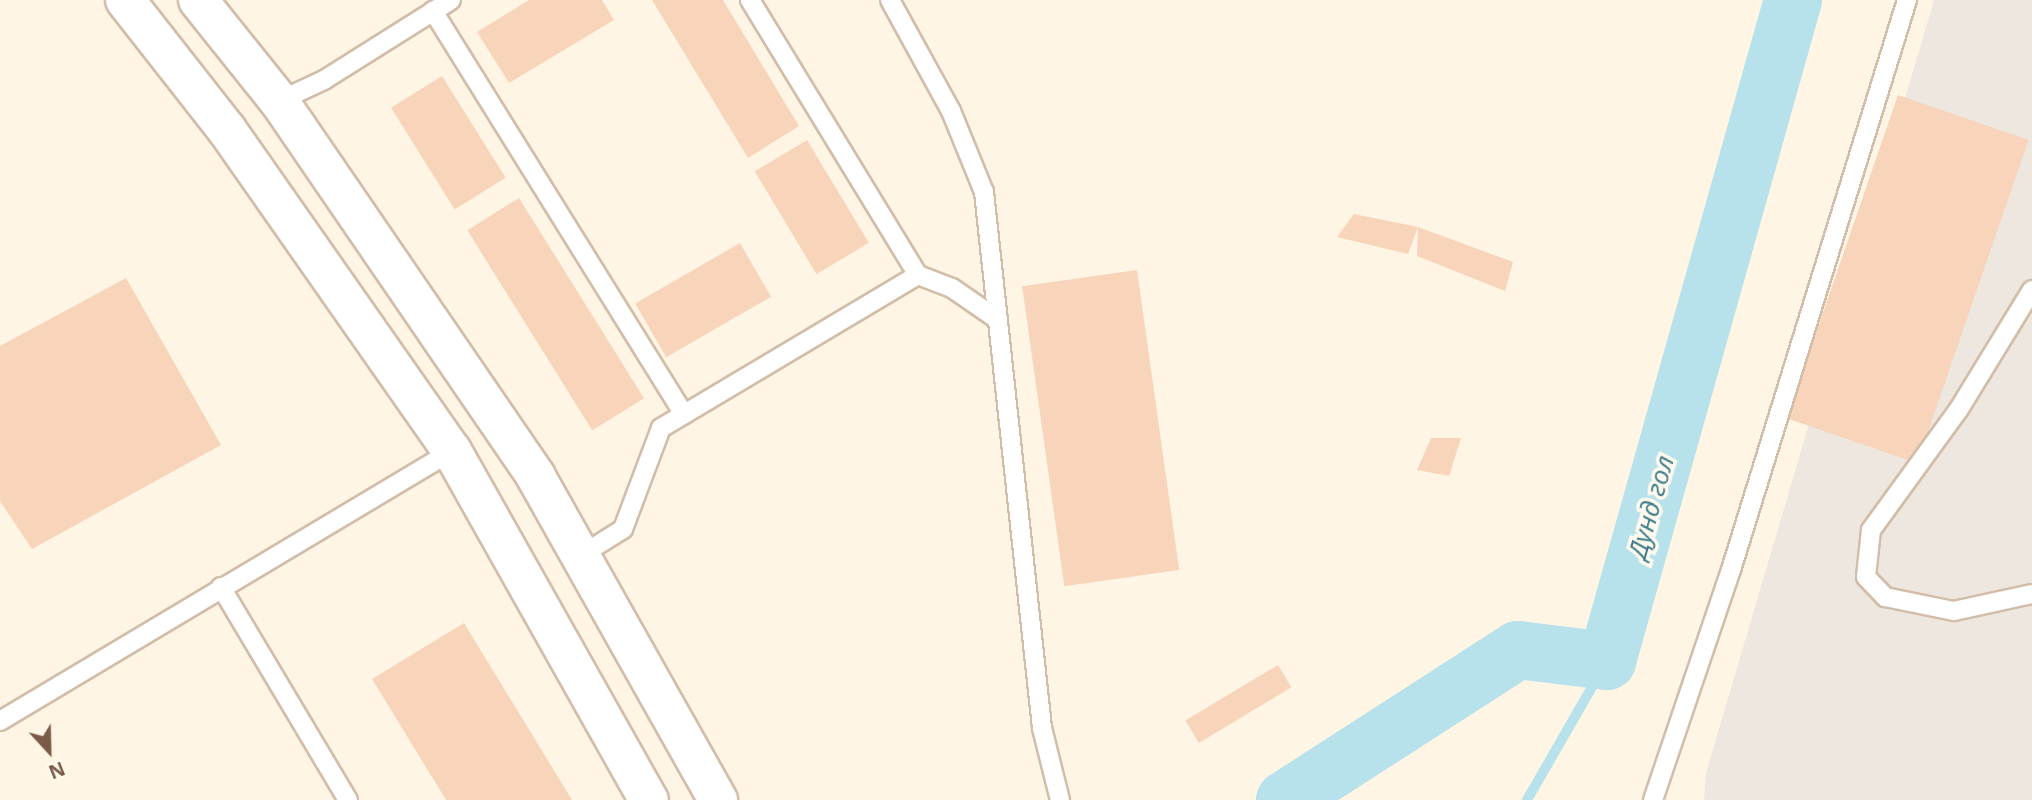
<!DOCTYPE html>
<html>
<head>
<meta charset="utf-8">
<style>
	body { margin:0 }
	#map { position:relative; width:2032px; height:800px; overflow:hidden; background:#fff5e5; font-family:"Open Sans",sans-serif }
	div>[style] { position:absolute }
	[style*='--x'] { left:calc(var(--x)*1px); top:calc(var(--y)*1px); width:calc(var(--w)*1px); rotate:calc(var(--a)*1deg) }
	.industrial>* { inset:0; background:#eee7df }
	.stream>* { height:10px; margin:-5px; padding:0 5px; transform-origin:5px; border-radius:5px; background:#b7e2eb }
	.river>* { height:58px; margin:-29px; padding:0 29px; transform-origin:29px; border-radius:29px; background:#b7e2eb }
	.building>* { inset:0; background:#f7d4ba; transform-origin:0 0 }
	.roads { filter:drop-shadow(2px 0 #d2bda9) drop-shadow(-2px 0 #d2bda9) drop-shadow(0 2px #d2bda9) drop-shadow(0 -2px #d2bda9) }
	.lane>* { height:18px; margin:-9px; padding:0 9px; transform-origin:9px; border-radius:9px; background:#fff }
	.secondary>* { height:38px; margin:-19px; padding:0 19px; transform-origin:19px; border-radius:19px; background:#fff }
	span { translate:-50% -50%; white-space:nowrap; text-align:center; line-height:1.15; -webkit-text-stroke:7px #fff9ee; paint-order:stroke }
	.water-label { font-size:26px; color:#3b7b89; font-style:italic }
	.north { position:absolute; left:14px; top:716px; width:70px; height:70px; -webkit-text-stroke:5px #fff9ee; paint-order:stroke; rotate:158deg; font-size:19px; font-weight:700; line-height:28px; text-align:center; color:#7b5b47 }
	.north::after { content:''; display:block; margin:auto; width:24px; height:32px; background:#7b5b47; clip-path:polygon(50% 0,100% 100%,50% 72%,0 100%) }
</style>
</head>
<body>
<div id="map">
	<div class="industrial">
		<i style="clip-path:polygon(1934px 0,2032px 0,2032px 800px,1704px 800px,1706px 773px)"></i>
	</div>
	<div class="stream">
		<i style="--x:1527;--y:800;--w:160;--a:-60.1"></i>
	</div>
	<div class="river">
		<i style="--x:1285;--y:800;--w:277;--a:-32.8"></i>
		<i style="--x:1518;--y:650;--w:90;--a:7"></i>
		<i style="--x:1607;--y:661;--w:687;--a:-74.28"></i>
	</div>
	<div class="building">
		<i style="clip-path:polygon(529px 0,602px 0,614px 20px,509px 83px,477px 32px)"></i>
		<i style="clip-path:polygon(652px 0,723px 0,799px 126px,748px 158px)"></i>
		<i style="left:442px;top:76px;width:120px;height:60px;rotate:58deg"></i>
		<i style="left:1898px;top:95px;width:138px;height:342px;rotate:19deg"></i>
		<i style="left:807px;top:140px;width:120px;height:61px;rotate:59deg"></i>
		<i style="left:519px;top:198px;width:236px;height:61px;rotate:58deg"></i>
		<i style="clip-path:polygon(1354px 214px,1418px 227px,1408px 254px,1337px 237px)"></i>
		<i style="clip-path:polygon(1418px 227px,1513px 262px,1505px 291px,1417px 256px)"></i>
		<i style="left:740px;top:243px;width:62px;height:121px;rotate:60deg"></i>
		<i style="left:1137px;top:270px;width:303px;height:116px;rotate:82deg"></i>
		<i style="clip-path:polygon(126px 278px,221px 445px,32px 549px,0 501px,0 346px)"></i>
		<i style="clip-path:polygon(1431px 438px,1461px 438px,1449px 476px,1417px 470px)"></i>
		<i style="clip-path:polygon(464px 623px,572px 800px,446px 800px,372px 679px)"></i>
		<i style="left:1278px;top:665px;width:26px;height:108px;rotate:59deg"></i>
	</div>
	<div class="roads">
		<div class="lane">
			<i style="--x:750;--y:0;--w:322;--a:58.6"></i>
			<i style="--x:890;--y:0;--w:127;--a:61.2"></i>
			<i style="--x:951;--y:111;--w:87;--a:67.8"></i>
			<i style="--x:984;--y:192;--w:539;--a:83.82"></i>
			<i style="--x:1042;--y:728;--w:74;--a:76"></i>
			<i style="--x:433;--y:11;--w:475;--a:58.1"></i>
			<i style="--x:279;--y:101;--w:50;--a:-25"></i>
			<i style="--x:324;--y:80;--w:150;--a:-32.2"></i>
			<i style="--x:2032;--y:290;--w:140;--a:121.5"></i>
			<i style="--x:1959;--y:409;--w:150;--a:126"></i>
			<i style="--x:1871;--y:530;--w:47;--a:96.1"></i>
			<i style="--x:1866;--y:577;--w:28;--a:46"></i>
			<i style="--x:1885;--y:597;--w:70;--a:11.5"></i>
			<i style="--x:1954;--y:611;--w:80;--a:-12.3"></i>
			<i style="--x:580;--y:556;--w:51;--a:-32.1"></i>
			<i style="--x:623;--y:529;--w:108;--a:-69.4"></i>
			<i style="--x:661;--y:428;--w:299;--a:-30.8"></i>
			<i style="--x:918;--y:275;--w:36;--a:21"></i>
			<i style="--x:952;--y:288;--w:55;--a:34.6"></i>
			<i style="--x:221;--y:587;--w:248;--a:59.2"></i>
			<i style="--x:0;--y:721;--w:527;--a:-30.85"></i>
			<i style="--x:1653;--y:800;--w:243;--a:-71.3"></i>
			<i style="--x:1731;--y:570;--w:597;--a:-72.84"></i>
		</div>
		<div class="secondary">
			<i style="--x:125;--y:0;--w:165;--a:51.9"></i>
			<i style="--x:227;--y:130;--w:392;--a:55"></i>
			<i style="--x:452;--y:451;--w:401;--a:60.6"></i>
			<i style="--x:198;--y:0;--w:129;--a:51.3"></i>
			<i style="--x:279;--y:101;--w:455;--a:55.6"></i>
			<i style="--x:536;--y:477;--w:371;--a:60.6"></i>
		</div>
	</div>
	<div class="water-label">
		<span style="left:1651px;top:507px;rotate:-74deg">Дунд гол</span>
	</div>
	<div class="north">N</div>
</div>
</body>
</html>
